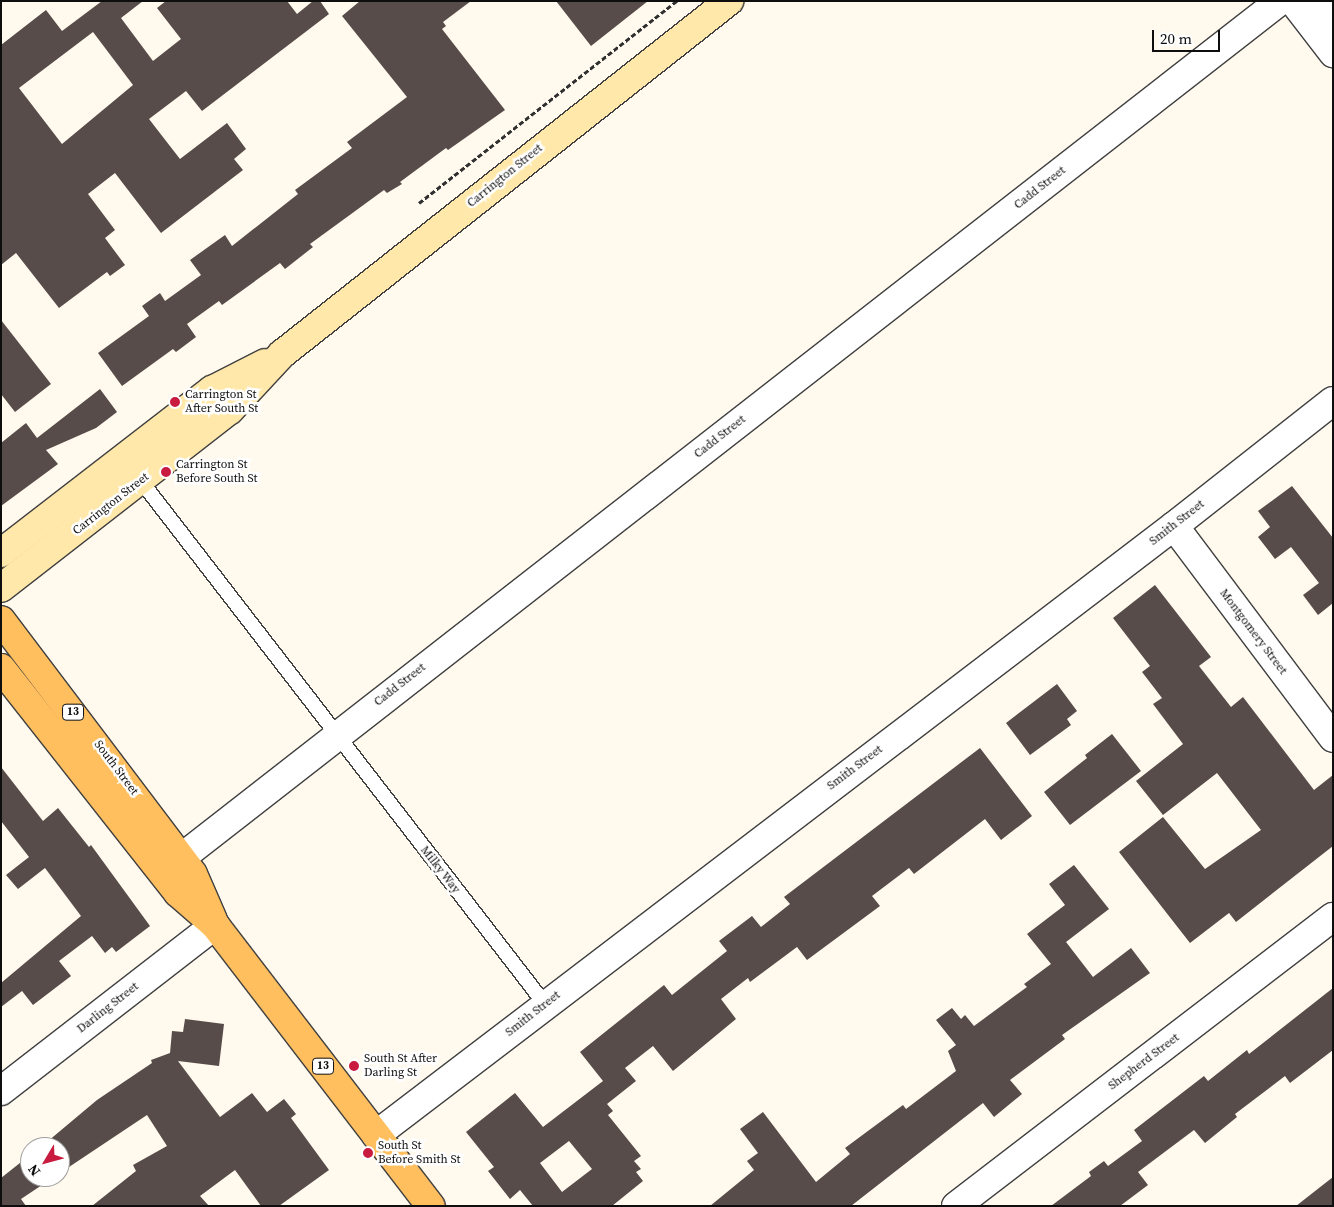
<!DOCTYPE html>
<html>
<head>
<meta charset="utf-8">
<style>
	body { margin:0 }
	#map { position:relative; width:1334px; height:1207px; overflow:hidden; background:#fff9ee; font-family:"Source Serif 4",serif }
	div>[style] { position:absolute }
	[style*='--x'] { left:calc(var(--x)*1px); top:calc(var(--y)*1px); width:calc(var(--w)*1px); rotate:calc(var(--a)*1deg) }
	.building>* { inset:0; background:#574c49 }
	.path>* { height:3px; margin-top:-1.5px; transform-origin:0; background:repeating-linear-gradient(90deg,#303030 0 5px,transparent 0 7.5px) }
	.roads { filter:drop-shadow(1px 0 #414141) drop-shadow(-1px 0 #414141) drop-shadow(0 1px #414141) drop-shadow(0 -1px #414141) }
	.service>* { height:14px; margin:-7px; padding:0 7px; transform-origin:7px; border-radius:7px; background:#fff }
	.minor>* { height:28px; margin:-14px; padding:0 14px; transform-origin:14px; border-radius:14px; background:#fff }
	.tertiary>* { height:28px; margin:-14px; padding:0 14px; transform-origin:14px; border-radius:14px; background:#fff }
	.secondary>* { height:28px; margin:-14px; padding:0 14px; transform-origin:14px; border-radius:14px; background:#ffe8a9 }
	.primary>* { height:28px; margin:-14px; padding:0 14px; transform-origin:14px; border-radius:14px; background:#ffbf5e }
	.dots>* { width:14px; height:14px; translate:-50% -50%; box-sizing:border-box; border:2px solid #fff; border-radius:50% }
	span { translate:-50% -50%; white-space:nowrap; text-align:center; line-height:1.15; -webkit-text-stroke:5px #fff; paint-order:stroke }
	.shield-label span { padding:1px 4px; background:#fff; border:1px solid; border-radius:4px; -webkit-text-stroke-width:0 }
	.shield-label { font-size:11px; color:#0e0e0e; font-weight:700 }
	.street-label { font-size:12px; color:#0e0e0e }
	.poi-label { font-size:12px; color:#0e0e0e }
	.left { translate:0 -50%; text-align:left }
	.frame { position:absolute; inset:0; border:2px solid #0e0e0e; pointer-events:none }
	.north { position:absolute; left:20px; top:1137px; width:50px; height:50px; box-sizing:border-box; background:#fff; border:1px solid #9f9f9f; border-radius:50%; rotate:233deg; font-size:14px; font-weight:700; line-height:20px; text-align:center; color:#0e0e0e }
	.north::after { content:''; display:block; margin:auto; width:18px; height:22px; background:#c81b3f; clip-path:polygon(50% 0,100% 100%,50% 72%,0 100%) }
	.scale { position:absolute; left:1152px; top:30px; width:68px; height:22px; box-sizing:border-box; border:2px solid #0e0e0e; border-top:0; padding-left:6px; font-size:15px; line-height:18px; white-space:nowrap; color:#0e0e0e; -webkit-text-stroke:4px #fff; paint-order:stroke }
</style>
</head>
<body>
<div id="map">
	<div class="building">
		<i style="clip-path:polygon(evenodd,102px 1px,143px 1px,121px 18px,153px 61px,181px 39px,157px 8px,166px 1px,287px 1px,297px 14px,313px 1px,320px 1px,329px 14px,202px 111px,186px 91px,149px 119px,180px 159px,227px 123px,246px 149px,234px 159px,243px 170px,161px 233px,115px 173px,88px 194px,115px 230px,105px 238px,125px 265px,110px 276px,107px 272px,59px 308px,16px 253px,1px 265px,1px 45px,46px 10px,62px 31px,102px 1px,93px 32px,133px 85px,62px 144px,19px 88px,93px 32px)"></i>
		<i style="clip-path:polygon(360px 1px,471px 1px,443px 22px,446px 26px,442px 29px,505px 110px,448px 150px,446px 148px,400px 182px,402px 184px,387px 193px,384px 190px,310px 244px,313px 247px,285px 269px,280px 263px,222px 305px,219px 301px,187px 324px,196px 337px,176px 352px,173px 349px,122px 386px,98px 353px,149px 316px,142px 306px,160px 293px,165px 301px,201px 275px,190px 260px,225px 235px,232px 246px,298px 194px,295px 190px,352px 148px,347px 142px,407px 97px,342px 16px)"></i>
		<i style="clip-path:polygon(556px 1px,648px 1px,591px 46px)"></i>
		<i style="clip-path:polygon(1px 320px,51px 384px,15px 412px,1px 394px)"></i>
		<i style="clip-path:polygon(100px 389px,117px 412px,96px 428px,46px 450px,58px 464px,1px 506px,1px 443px,26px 423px,37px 438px)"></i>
		<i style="clip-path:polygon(1292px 486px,1333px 538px,1333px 603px,1318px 615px,1303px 595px,1319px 583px,1291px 547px,1275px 559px,1258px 537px,1270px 527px,1258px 511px)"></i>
		<i style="clip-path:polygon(1155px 585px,1211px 657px,1199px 666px,1231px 707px,1243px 697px,1314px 790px,1333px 775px,1333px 846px,1236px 922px,1229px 913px,1190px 943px,1119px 852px,1163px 817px,1205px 869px,1261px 830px,1217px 773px,1163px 815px,1136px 781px,1183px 744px,1153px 704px,1162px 698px,1142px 672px,1150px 666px,1113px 618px)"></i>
		<i style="clip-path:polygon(1057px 684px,1077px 711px,1067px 719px,1071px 725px,1030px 755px,1006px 723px)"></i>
		<i style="clip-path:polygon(1112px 734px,1141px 771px,1070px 825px,1044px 792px,1087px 758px,1085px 755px)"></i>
		<i style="clip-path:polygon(evenodd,980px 748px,1032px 816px,1001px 840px,985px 819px,914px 874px,909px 868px,872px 896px,880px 906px,807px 960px,797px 947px,750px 982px,748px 978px,721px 999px,736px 1019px,673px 1071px,653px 1046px,625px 1068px,636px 1081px,607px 1104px,613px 1111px,608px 1115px,641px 1156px,634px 1161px,641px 1169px,636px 1172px,643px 1181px,612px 1206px,533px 1206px,520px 1190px,510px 1199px,488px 1171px,494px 1167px,466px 1132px,515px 1093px,543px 1127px,603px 1081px,580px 1052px,664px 985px,672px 995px,727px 951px,719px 941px,752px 916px,761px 927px,790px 904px,784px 897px,980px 748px,569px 1141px,592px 1169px,562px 1192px,540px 1163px,569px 1141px)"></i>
		<i style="clip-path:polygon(1px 767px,43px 821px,58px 808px,89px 847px,91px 845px,150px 926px,116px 952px,112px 947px,105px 953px,92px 936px,59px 961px,71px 976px,33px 1005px,22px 991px,1px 1007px,1px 983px,81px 916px,45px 868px,18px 889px,6px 875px,29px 857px,1px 821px)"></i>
		<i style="clip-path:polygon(1074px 865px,1109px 909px,1066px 942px,1093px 977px,1131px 948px,1150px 973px,1062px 1035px,1065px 1039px,1010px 1080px,1022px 1094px,994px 1117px,983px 1103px,851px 1206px,710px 1206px,754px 1170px,747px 1161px,758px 1153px,740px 1129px,763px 1112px,816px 1182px,850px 1154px,845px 1148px,903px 1105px,906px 1109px,956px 1071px,948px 1051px,956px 1045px,936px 1020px,952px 1008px,961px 1019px,965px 1015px,974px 1026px,1027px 987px,1024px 984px,1051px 964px,1027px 934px,1065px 905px,1049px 884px)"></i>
		<i style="clip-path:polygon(1333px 988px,1333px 1050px,1290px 1083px,1285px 1076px,1235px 1114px,1237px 1117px,1205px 1143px,1194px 1130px,1138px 1172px,1148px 1185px,1120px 1206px,1051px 1206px,1091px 1176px,1089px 1172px,1104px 1161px,1108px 1166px,1142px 1141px,1134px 1130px,1204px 1076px,1208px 1081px,1247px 1050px,1249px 1054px)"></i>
		<i style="clip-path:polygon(185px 1019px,224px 1024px,219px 1066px,178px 1061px,220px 1117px,252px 1093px,267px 1112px,284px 1099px,296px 1114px,291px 1118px,329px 1170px,279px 1206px,261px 1206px,235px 1170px,200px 1196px,209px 1206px,92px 1206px,136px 1171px,133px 1165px,167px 1146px,147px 1115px,60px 1173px,60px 1147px,41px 1147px,97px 1100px,152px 1063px,151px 1060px,170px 1053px,172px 1031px,183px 1032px)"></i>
		<i style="clip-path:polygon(30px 1155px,30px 1177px,54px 1177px,21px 1199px,26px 1206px,1px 1206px,1px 1178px)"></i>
		<i style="clip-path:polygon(1333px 1177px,1333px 1206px,1296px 1206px)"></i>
	</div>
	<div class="path">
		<i style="--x:419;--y:203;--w:328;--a:-38.1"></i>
	</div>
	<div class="roads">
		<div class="service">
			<i style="--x:141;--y:481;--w:661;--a:52.32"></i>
		</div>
		<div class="minor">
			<i style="--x:1174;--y:526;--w:265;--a:53.1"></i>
			<i style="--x:163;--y:872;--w:1416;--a:-37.95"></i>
			<i style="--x:1;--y:1091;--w:271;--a:-37.8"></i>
			<i style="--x:376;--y:1135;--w:1004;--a:-37.35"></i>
			<i style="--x:1174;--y:526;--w:202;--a:-38.2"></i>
			<i style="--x:956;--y:1206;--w:475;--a:-37.5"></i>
		</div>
		<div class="tertiary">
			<i style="--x:1293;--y:1;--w:66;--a:52.4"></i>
			<i style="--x:1319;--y:1;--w:24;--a:54"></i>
		</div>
		<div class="secondary">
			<i style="--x:1;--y:553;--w:267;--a:-37.7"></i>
			<i style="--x:212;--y:390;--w:59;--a:-27"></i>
			<i style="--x:1;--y:588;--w:290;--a:-37.9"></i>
			<i style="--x:230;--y:410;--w:76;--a:-47.1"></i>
			<i style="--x:282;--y:354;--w:570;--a:-38.3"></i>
		</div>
		<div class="primary">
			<i style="--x:1;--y:620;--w:318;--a:52.9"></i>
			<i style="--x:193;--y:874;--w:50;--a:66.5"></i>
			<i style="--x:1;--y:668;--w:286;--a:51.8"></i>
			<i style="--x:178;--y:893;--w:49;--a:40.9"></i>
			<i style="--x:215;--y:925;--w:354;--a:52.5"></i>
		</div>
	</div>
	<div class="dots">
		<i style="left:175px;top:402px;background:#c81b3f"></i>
		<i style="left:166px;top:472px;background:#c81b3f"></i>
		<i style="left:354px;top:1066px;background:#c81b3f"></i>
		<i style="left:368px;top:1153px;background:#c81b3f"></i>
	</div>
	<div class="shield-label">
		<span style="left:73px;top:712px">13</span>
		<span style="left:323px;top:1066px">13</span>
	</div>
	<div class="street-label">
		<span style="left:505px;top:176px;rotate:-39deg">Carrington Street</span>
		<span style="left:1040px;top:188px;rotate:-38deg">Cadd Street</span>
		<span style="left:720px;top:437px;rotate:-38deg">Cadd Street</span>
		<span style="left:111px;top:504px;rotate:-38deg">Carrington Street</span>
		<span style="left:1177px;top:523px;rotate:-38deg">Smith Street</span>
		<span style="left:1253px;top:632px;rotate:53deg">Montgomery Street</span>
		<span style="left:400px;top:685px;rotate:-38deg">Cadd Street</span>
		<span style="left:116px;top:768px;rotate:53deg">South Street</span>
		<span style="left:855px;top:768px;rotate:-37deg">Smith Street</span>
		<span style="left:440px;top:870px;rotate:52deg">Milky Way</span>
		<span style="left:108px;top:1008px;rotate:-38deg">Darling Street</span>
		<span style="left:533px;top:1014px;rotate:-38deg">Smith Street</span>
		<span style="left:1144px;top:1062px;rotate:-37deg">Shepherd Street</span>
	</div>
	<div class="poi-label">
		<span class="left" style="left:185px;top:402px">Carrington St<br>After South St</span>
		<span class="left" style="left:176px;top:472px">Carrington St<br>Before South St</span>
		<span class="left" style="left:364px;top:1066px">South St After<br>Darling St</span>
		<span class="left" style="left:378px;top:1153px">South St<br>Before Smith St</span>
	</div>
	<div class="frame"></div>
	<div class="north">N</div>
	<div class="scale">20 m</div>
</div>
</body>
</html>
